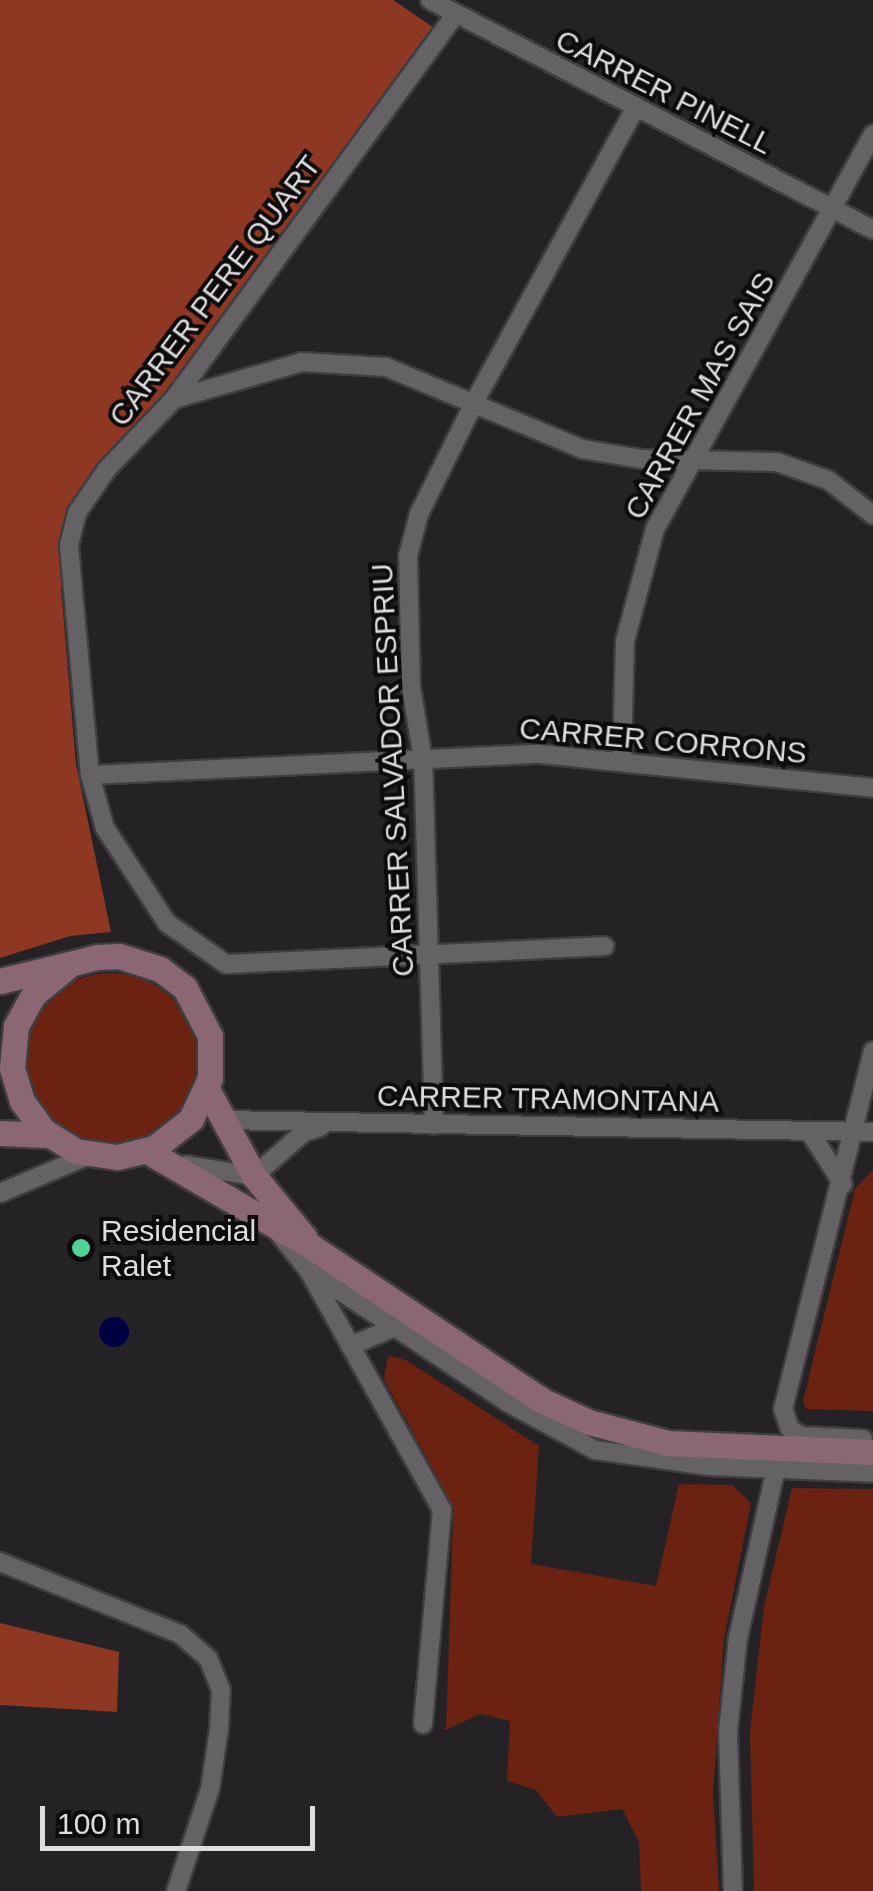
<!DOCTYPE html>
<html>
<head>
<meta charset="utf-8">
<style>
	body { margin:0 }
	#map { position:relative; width:873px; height:1891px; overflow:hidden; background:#252225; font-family:Arial,sans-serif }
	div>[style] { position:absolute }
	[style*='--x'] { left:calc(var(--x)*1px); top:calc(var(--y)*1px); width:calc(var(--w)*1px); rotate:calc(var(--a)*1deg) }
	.green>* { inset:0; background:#6b2211 }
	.round { border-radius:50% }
	.forest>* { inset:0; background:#8e3722 }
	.water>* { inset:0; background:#000043 }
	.roads { filter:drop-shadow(2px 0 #403d40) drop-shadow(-2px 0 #403d40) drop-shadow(0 2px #403d40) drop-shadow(0 -2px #403d40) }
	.minor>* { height:18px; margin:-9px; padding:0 9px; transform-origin:9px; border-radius:9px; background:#656265 }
	.secondary>* { height:25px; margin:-12.5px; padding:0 12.5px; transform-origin:12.5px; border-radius:12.5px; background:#8b6774 }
	.dots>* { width:28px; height:28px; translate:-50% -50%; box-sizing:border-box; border:5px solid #0d0c0d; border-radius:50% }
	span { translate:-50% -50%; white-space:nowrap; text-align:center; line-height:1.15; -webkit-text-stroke:8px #0d0c0d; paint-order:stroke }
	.street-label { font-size:30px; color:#dedcde }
	.poi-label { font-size:30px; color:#dedcde }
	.left { translate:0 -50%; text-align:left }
	.scale { position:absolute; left:40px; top:1806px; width:275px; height:45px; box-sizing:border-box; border:5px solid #dedcde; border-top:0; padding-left:12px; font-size:30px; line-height:35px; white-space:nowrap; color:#dedcde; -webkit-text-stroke:8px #0d0c0d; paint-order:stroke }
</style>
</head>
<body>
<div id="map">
	<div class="green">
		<i class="round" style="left:25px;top:973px;width:172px;height:172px"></i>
		<i style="clip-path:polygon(873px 1170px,873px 1411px,806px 1409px,803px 1401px,855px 1189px)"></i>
		<i style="clip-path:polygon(388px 1356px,404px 1359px,539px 1446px,531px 1564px,656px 1586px,679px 1484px,732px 1485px,751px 1503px,724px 1639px,713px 1793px,719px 1891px,641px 1891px,639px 1842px,622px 1809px,557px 1817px,536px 1790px,507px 1781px,510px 1721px,480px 1714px,446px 1730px,453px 1521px,448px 1497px,384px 1379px)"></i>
		<i style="clip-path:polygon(792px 1488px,873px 1489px,873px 1891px,754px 1891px,750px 1731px,764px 1607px)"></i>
	</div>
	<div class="forest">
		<i style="clip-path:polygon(0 0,393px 0,443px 34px,149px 430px,79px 502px,61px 588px,76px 764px,111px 932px,70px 936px,0 958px)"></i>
		<i style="clip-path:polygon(0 1623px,119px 1652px,117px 1712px,0 1705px)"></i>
	</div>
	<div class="water">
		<i class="round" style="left:99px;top:1317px;width:30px;height:30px"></i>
	</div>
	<div class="roads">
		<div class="minor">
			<i style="--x:430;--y:0;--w:499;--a:27.4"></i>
			<i style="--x:455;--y:15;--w:476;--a:126.2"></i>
			<i style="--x:174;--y:399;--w:97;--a:133.7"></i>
			<i style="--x:107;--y:469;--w:53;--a:124.3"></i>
			<i style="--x:77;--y:513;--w:34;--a:104"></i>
			<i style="--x:69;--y:546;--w:230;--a:84.8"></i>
			<i style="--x:90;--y:775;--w:55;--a:74.2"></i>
			<i style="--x:105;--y:828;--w:113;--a:56.9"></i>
			<i style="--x:167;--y:923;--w:72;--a:34.8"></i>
			<i style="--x:226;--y:964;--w:379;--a:-2.7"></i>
			<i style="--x:174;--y:399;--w:133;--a:-16.1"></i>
			<i style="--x:302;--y:362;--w:84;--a:3.4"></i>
			<i style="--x:386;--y:367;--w:212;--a:22.7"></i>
			<i style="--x:582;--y:449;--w:61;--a:9.5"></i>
			<i style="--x:642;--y:459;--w:135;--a:1.3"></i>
			<i style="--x:777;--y:462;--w:54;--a:19.4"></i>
			<i style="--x:828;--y:480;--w:57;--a:37.9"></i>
			<i style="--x:622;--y:760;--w:119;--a:-88.6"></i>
			<i style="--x:625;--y:641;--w:116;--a:-75"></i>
			<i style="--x:655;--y:529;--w:451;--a:-61.1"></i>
			<i style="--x:90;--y:775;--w:450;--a:-2.7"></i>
			<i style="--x:540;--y:754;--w:335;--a:5.8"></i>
			<i style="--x:223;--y:1120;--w:650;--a:1.06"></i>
			<i style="--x:434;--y:1125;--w:365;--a:-91.7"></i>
			<i style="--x:423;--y:760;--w:74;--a:-99.3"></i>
			<i style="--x:411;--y:687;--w:131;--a:-91.3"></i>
			<i style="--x:408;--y:556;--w:43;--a:-75.3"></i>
			<i style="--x:419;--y:514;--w:128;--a:-63.6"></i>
			<i style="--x:476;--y:399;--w:332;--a:-61.3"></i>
			<i style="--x:809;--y:1131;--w:63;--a:57.3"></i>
			<i style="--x:185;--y:1165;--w:70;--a:9.1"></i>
			<i style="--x:254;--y:1176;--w:67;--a:-41.3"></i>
			<i style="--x:304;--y:1132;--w:17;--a:-17"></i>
			<i style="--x:0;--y:1193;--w:97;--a:-23.1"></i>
			<i style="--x:277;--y:1231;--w:51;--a:51.3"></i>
			<i style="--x:309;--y:1271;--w:274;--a:60.9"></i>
			<i style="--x:442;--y:1510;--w:215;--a:95.1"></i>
			<i style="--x:314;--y:1274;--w:97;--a:33.2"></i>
			<i style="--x:350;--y:1346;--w:49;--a:-22.9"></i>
			<i style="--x:395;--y:1327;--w:135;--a:33.8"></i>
			<i style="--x:507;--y:1402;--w:100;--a:28.6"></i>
			<i style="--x:595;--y:1450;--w:115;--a:8"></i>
			<i style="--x:709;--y:1466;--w:164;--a:2.4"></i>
			<i style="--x:863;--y:1439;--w:61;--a:-177.2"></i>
			<i style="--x:802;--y:1436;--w:14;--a:-150"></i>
			<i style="--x:790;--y:1429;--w:21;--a:-109"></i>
			<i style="--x:783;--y:1409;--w:369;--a:-75.9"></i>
			<i style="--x:0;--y:1562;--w:194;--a:21.8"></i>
			<i style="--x:180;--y:1634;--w:37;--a:41"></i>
			<i style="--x:208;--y:1658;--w:35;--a:68"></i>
			<i style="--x:221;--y:1690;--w:39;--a:93"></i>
			<i style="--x:219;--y:1729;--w:61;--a:98.5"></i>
			<i style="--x:210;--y:1789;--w:108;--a:108.4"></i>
			<i style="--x:733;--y:1891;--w:160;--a:-91.8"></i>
			<i style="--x:728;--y:1731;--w:94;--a:-83.9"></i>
			<i style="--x:738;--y:1638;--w:174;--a:-77.4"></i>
		</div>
		<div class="secondary">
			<i style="--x:0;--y:981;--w:101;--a:-13.8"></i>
			<i style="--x:98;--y:957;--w:21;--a:-3"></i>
			<i style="--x:119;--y:956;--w:43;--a:17.6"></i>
			<i style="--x:160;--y:969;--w:31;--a:37"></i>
			<i style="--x:185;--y:988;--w:54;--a:62.5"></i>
			<i style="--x:210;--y:1036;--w:42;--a:90"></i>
			<i style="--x:210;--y:1078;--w:45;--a:114.9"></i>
			<i style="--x:191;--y:1119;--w:47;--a:141.9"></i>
			<i style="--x:154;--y:1148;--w:38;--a:166"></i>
			<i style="--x:117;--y:1157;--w:41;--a:-171.7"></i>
			<i style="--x:76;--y:1151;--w:39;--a:-148"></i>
			<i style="--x:43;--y:1130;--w:36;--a:-126"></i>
			<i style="--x:22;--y:1101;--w:34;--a:-107"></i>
			<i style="--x:12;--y:1068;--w:42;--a:-84.6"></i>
			<i style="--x:16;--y:1026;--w:37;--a:-61"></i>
			<i style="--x:34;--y:994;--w:43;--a:-39.3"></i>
			<i style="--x:207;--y:1089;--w:99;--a:61.6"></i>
			<i style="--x:254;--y:1176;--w:80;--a:50.6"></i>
			<i style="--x:0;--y:1133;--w:48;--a:2.4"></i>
			<i style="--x:147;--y:1151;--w:191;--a:30.2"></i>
			<i style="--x:312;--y:1247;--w:275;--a:33.7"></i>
			<i style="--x:541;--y:1400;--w:53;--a:24.6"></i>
			<i style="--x:589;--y:1422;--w:82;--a:14.9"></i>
			<i style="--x:668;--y:1443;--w:205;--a:2.5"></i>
		</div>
	</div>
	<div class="dots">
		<i style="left:81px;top:1248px;background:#4fd399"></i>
	</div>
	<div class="street-label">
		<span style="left:664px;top:92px;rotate:27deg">CARRER PINELL</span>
		<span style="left:215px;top:291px;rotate:-53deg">CARRER PERE QUART</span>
		<span style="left:700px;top:396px;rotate:-61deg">CARRER MAS SAIS</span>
		<span style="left:663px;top:741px;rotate:5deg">CARRER CORRONS</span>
		<span style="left:393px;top:770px;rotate:-93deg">CARRER SALVADOR ESPRIU</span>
		<span style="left:548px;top:1099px;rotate:1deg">CARRER TRAMONTANA</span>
	</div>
	<div class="poi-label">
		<span class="left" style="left:101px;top:1248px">Residencial<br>Ralet</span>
	</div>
	<div class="scale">100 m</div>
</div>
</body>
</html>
